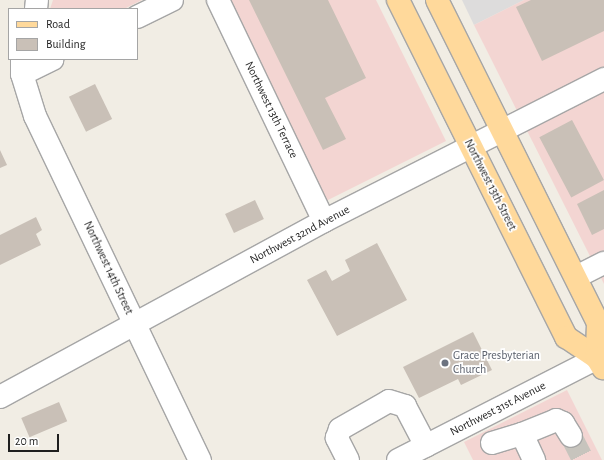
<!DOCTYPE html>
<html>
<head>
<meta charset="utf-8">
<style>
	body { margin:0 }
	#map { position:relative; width:604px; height:460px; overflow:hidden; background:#f1ede4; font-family:"Alegreya Sans",sans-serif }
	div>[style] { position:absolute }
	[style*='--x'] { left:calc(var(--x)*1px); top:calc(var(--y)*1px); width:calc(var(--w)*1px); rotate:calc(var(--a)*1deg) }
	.residential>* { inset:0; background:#dddcdc }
	.commercial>* { inset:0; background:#f3d5d2 }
	.building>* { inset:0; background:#c9c0b7; transform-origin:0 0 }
	.minor-tunnel>* { height:22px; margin-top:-11px; transform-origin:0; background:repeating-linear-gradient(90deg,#c7c4bd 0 22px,transparent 0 33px) }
	.roads { filter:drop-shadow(1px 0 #a6a6a6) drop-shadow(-1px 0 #a6a6a6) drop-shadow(0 1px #a6a6a6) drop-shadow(0 -1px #a6a6a6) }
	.minor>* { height:22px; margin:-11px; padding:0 11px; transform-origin:11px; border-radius:11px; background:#fff }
	.major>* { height:22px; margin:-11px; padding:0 11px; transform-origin:11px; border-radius:11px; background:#ffd99b }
	.dots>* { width:11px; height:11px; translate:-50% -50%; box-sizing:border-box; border:2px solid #fff; border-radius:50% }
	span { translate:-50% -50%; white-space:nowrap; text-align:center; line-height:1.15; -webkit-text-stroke:3.5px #fff; paint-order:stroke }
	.street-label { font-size:12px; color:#1f1f1f }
	.worship-label { font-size:12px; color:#5b616d }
	.left { translate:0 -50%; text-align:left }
	.legend { position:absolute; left:8px; top:8px; width:130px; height:52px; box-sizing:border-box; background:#fff; border:1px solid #a5a5a5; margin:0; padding:5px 7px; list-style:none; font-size:12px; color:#1f1f1f }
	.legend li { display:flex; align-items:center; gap:8px; height:20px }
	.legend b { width:20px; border:1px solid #a5a5a5 }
	.scale { position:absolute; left:8px; top:434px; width:51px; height:18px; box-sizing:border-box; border:2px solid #1f1f1f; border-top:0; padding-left:5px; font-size:12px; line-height:14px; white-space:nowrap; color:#1f1f1f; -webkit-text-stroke:3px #fff; paint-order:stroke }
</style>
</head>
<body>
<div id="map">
	<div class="residential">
		<i style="clip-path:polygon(462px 0,524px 0,474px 25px)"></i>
	</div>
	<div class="commercial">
		<i style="clip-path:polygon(53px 0,142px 0,124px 9px,50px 9px)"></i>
		<i style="clip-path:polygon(220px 0,376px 0,446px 141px,320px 204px)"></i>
		<i style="clip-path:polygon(524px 0,604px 0,604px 284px,474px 25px)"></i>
		<i style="clip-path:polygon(567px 390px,602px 460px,473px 460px,464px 442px)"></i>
	</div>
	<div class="building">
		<i style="clip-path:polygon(249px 0,328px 0,366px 78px,325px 98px,346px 139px,323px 150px)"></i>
		<i style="clip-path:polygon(531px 0,604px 0,604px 31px,542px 61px,516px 7px)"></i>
		<i style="left:95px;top:84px;width:39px;height:29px;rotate:64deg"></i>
		<i style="left:572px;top:120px;width:68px;height:37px;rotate:62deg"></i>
		<i style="clip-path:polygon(0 150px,7px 165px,0 168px)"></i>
		<i style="clip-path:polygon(604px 190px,604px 229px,592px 235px,577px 204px)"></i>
		<i style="left:255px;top:200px;width:21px;height:33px;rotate:65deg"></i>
		<i style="clip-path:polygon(36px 217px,42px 230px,36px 234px,41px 245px,0 265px,0 235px)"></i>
		<i style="clip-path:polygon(377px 243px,407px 300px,337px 336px,307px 280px,326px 270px,332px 281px,350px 271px,345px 260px)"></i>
		<i style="clip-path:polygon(473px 332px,492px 370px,461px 385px,458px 379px,419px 398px,403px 367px)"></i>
		<i style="left:59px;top:402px;width:21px;height:41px;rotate:67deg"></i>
	</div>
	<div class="minor-tunnel">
		<i style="--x:571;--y:436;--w:27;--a:63"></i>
	</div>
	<div class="roads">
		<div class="minor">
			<i style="--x:218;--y:0;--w:245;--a:64.4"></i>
			<i style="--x:36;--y:9;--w:9;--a:-84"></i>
			<i style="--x:137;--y:17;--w:39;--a:-26"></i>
			<i style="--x:22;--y:59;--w:15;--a:90"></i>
			<i style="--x:22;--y:74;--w:44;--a:72.8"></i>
			<i style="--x:35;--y:116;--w:382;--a:64.4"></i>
			<i style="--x:22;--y:74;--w:34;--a:-26"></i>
			<i style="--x:576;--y:277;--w:31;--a:-27"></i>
			<i style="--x:0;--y:397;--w:369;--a:-28.5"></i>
			<i style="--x:324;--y:221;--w:314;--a:-26.9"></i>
			<i style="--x:522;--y:434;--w:37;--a:-22"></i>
			<i style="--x:556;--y:420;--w:8;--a:23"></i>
			<i style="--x:563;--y:423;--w:15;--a:58"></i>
			<i style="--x:492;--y:443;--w:31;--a:-17"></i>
			<i style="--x:522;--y:434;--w:29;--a:65"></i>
			<i style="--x:348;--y:460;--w:25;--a:-117"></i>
			<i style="--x:337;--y:438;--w:9;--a:-72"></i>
			<i style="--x:340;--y:429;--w:56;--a:-29.7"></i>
			<i style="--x:389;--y:401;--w:17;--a:17"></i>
			<i style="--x:405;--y:406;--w:45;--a:62.3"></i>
			<i style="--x:398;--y:460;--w:224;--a:-27.1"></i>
		</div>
		<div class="major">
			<i style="--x:398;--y:0;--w:377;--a:63.5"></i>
			<i style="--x:566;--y:337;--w:37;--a:34"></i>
			<i style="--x:437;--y:0;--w:361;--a:63.5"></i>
			<i style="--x:598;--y:323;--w:35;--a:92"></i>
			<i style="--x:597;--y:358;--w:12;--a:59"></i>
		</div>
	</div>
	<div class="dots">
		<i style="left:445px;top:363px;background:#6b7280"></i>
	</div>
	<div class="street-label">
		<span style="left:271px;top:110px;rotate:64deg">Northwest 13th Terrace</span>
		<span style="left:490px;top:185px;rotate:63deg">Northwest 13th Street</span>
		<span style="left:300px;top:235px;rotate:-28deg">Northwest 32nd Avenue</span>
		<span style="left:108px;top:268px;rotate:65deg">Northwest 14th Street</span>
		<span style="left:498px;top:409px;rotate:-27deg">Northwest 31st Avenue</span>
	</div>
	<div class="worship-label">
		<span class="left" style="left:453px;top:363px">Grace Presbyterian<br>Church</span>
	</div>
	<ul class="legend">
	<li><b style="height:5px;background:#ffd99b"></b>Road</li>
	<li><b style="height:11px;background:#c9c0b7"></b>Building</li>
	</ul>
	<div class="scale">20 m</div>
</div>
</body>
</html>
